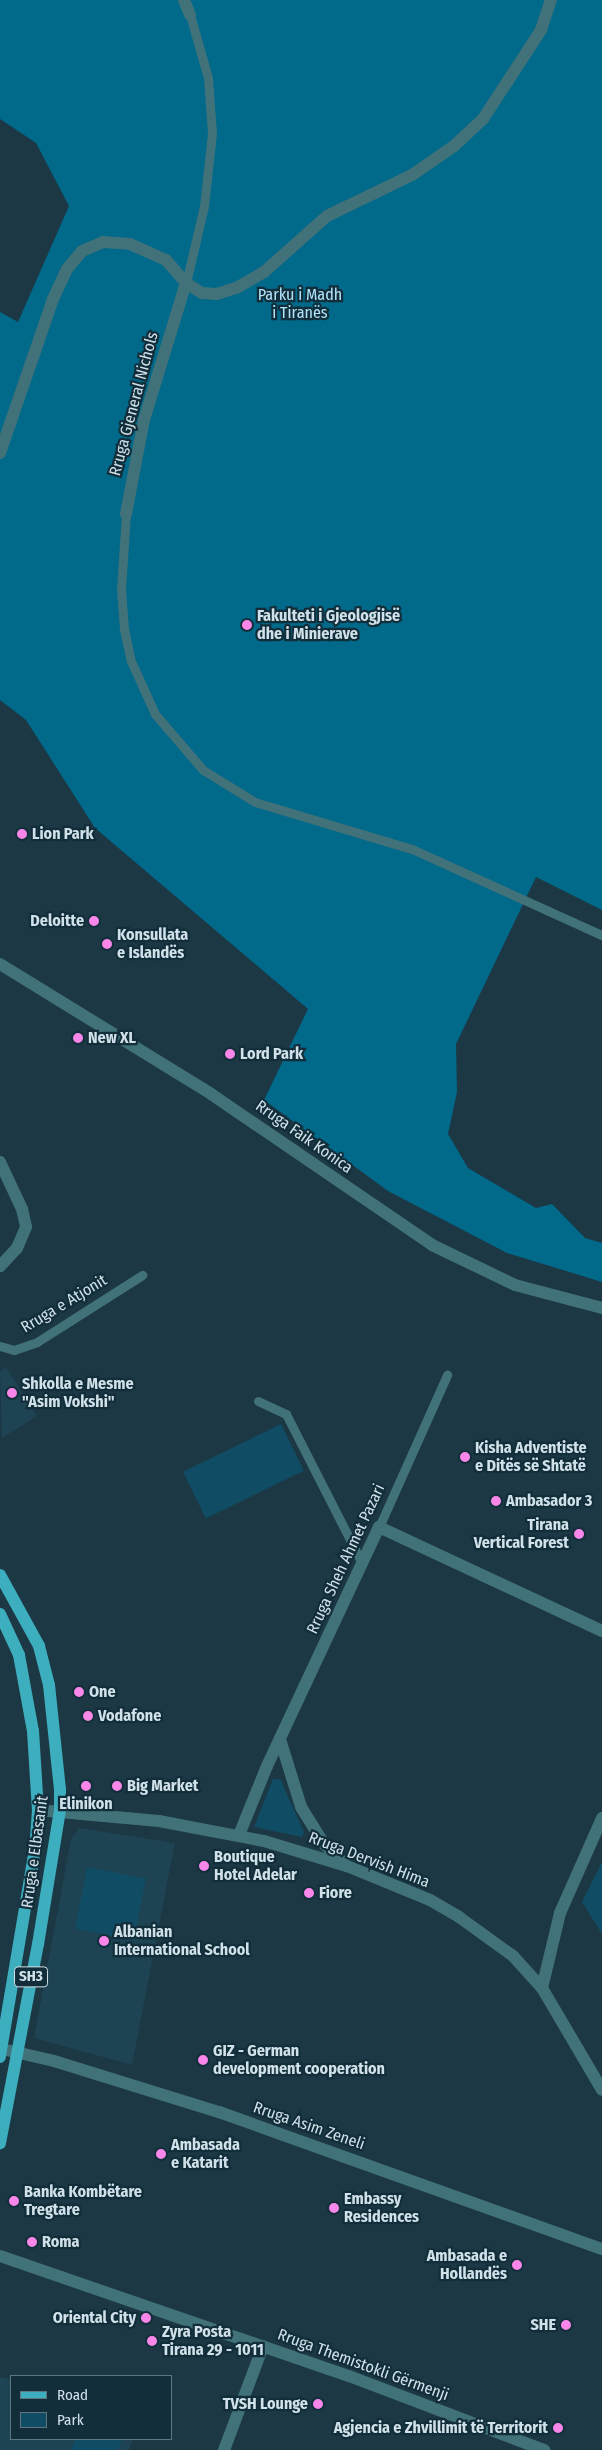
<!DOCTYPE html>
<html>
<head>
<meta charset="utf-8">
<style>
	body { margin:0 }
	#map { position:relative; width:602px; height:2450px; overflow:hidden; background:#1c3845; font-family:"Fira Sans Condensed",sans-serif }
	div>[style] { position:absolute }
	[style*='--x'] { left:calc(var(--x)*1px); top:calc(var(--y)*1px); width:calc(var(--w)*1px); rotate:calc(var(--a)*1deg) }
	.built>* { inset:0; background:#1e4353 }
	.green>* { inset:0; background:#104d64; transform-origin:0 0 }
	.forest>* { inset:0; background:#01698a }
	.lane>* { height:9px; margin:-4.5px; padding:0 4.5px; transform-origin:4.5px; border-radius:4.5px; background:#427279 }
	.street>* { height:12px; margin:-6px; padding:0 6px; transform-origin:6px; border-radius:6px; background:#427279 }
	.primary>* { height:12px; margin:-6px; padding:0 6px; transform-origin:6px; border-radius:6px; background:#3daebd }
	.dots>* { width:14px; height:14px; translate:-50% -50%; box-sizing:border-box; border:2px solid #122e3a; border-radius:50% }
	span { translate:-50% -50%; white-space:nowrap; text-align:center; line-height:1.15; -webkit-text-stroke:4.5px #122e3a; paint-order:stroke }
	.shield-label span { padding:1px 4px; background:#122e3a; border:1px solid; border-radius:4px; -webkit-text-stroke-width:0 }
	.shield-label { font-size:15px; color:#d1e1e9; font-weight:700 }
	.park-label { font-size:16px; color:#b2e3fa }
	.street-label { font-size:16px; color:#d1e1e9 }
	.poi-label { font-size:16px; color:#d1e1e9; font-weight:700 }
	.left { translate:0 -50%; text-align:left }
	.right { translate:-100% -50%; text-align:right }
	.legend { position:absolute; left:10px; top:2375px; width:162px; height:65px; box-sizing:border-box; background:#122e3a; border:1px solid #5e7680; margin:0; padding:6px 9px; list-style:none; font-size:15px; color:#d1e1e9 }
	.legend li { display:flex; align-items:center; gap:10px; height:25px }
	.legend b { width:25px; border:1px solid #5e7680 }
</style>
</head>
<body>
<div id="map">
	<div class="built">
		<i style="clip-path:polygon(6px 1367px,37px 1416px,2px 1438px,0 1371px)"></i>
		<i style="clip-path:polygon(79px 1828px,175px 1843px,132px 2065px,34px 2038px,71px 1839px)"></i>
		<i style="clip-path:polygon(0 2377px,11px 2379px,11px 2439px,133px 2439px,129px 2450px,0 2450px)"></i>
	</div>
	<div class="green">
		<i style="left:281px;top:1424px;width:52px;height:109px;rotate:64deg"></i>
		<i style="clip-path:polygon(273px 1779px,280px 1779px,282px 1783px,304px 1832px,302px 1837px,254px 1827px)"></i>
		<i style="clip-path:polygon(602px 1862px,602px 1934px,582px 1902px)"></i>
		<i style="left:87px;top:1867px;width:60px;height:63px;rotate:11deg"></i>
		<i style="clip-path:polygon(75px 2439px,122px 2439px,118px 2450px,71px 2450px)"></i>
	</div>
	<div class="forest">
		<i style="clip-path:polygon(0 0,602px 0,602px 910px,536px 877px,456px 1044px,457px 1092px,448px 1134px,468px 1168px,536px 1208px,552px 1204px,585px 1238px,602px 1243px,602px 1282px,507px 1253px,388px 1191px,264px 1100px,308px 1009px,95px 828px,26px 720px,0 700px,0 312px,18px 322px,69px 206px,36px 143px,0 119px)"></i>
	</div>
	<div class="lane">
		<i style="--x:186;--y:283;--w:79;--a:-76.8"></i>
		<i style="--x:204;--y:206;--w:73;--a:-83.7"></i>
		<i style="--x:212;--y:133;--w:55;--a:-94.2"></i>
		<i style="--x:208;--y:78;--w:66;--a:-105.9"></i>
		<i style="--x:126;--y:514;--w:75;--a:93.8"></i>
		<i style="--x:121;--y:589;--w:40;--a:85.7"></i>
		<i style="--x:124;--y:629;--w:33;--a:78"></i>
		<i style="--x:131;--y:661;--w:58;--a:65.6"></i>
		<i style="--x:155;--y:714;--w:74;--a:49.4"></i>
		<i style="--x:203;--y:770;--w:61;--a:31.6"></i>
		<i style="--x:255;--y:802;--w:164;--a:16.7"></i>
		<i style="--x:412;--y:849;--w:209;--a:24.4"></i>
		<i style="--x:0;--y:1346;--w:15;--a:16"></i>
		<i style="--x:14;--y:1350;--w:24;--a:-19"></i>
		<i style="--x:37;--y:1342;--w:125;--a:-32.5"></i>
		<i style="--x:258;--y:1401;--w:31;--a:25"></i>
		<i style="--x:286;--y:1414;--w:167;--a:63"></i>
		<i style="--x:379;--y:1527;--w:167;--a:-65.9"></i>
	</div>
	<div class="street">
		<i style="--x:184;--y:0;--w:16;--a:68"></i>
		<i style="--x:0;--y:453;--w:163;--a:-71"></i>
		<i style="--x:53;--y:299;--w:33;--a:-65"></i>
		<i style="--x:67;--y:269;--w:23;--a:-50"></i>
		<i style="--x:82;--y:251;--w:23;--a:-23"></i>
		<i style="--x:103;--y:242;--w:27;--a:4"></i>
		<i style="--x:130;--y:244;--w:39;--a:24"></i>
		<i style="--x:166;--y:260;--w:30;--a:49"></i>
		<i style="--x:186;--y:283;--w:19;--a:32"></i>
		<i style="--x:202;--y:293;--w:15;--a:4"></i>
		<i style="--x:217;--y:294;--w:22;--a:-18"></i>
		<i style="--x:238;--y:287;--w:30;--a:-30"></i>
		<i style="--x:264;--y:272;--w:84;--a:-41.6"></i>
		<i style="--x:327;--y:216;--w:94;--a:-25.8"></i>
		<i style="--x:412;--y:175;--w:51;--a:-34.6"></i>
		<i style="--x:454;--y:146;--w:40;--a:-43"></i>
		<i style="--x:483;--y:119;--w:106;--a:-56.9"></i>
		<i style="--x:541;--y:30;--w:32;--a:-72"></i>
		<i style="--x:126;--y:514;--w:96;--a:-79.2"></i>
		<i style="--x:144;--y:420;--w:143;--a:-73"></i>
		<i style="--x:0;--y:964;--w:248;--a:31.6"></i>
		<i style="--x:211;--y:1094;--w:268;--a:34.3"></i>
		<i style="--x:432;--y:1245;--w:92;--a:25.7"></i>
		<i style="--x:515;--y:1285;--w:90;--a:14.8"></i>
		<i style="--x:0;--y:1162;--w:52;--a:64.9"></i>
		<i style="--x:22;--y:1209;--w:18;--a:77"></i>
		<i style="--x:26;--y:1227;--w:23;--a:113"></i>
		<i style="--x:17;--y:1248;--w:25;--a:133"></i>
		<i style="--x:280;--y:1739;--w:71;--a:72.8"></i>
		<i style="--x:301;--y:1807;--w:44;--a:58.1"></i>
		<i style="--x:324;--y:1844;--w:28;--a:44"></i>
		<i style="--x:38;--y:1810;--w:121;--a:5.2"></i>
		<i style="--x:159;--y:1821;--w:107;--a:10.8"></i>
		<i style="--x:264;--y:1841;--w:87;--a:16.8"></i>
		<i style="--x:347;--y:1866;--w:90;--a:22.3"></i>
		<i style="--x:430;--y:1900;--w:34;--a:30"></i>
		<i style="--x:459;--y:1917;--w:67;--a:35.8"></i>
		<i style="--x:513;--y:1956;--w:43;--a:47.8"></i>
		<i style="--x:542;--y:1988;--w:118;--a:59.5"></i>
		<i style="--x:239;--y:1835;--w:74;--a:-67.9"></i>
		<i style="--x:267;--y:1766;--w:264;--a:-64.9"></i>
		<i style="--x:379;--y:1527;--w:246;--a:25"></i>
		<i style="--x:542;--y:1988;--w:77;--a:-76.5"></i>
		<i style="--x:560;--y:1913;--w:104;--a:-66.1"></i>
		<i style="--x:2;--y:2049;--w:53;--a:13"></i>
		<i style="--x:54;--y:2061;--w:173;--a:17.2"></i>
		<i style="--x:219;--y:2112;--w:407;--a:19.7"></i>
		<i style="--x:0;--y:2256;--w:369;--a:19"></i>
		<i style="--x:349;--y:2376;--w:209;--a:20.8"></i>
		<i style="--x:224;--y:2450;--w:111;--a:-69.4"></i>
	</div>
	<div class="primary">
		<i style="--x:0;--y:1575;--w:81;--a:61.2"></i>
		<i style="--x:39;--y:1646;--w:40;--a:75.6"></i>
		<i style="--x:49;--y:1685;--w:105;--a:84"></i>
		<i style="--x:60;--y:1789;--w:21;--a:90"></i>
		<i style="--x:60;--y:1810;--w:136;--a:99.3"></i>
		<i style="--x:38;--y:1944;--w:203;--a:100.8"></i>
		<i style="--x:0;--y:1614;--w:45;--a:65.1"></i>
		<i style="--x:19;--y:1655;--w:77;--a:79.6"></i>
		<i style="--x:33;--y:1731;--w:79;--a:86.4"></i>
		<i style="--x:38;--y:1810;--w:39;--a:94"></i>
		<i style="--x:35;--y:1849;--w:211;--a:99.6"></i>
	</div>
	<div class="dots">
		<i style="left:247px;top:625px;background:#f987e9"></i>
		<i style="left:22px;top:834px;background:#f987e9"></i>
		<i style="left:94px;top:921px;background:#f987e9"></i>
		<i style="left:107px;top:944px;background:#f987e9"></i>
		<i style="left:78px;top:1038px;background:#f987e9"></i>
		<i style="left:230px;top:1054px;background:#f987e9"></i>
		<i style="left:12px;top:1393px;background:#f987e9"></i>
		<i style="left:465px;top:1457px;background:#f987e9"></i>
		<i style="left:496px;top:1501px;background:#f987e9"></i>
		<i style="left:579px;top:1534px;background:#f987e9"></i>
		<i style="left:79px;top:1692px;background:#f987e9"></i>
		<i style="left:88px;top:1716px;background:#f987e9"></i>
		<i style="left:86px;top:1786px;background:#f987e9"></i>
		<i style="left:117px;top:1786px;background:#f987e9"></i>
		<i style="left:204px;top:1866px;background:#f987e9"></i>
		<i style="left:309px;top:1893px;background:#f987e9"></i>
		<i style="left:104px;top:1941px;background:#f987e9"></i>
		<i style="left:203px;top:2060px;background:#f987e9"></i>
		<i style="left:161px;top:2154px;background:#f987e9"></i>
		<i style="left:14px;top:2201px;background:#f987e9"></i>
		<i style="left:334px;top:2208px;background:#f987e9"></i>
		<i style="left:32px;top:2242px;background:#f987e9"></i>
		<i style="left:517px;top:2265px;background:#f987e9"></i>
		<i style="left:146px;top:2318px;background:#f987e9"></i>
		<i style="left:566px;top:2325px;background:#f987e9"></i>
		<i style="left:152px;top:2341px;background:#f987e9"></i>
		<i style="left:318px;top:2404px;background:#f987e9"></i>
		<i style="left:558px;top:2428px;background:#f987e9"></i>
	</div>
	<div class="shield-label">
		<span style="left:31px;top:1977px">SH3</span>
	</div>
	<div class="park-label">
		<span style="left:300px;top:304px">Parku i Madh<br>i Tiranës</span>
	</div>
	<div class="street-label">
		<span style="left:134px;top:404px;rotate:-75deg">Rruga Gjeneral Nichols</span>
		<span style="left:304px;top:1137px;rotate:35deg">Rruga Faik Konica</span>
		<span style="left:64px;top:1304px;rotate:-31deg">Rruga e Atjonit</span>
		<span style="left:346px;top:1559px;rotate:-65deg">Rruga Sheh Ahmet Pazari</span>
		<span style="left:35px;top:1852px;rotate:-82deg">Rruga e Elbasanit</span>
		<span style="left:369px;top:1860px;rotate:21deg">Rruga Dervish Hima</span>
		<span style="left:309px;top:2126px;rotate:19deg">Rruga Asim Zeneli</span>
		<span style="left:363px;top:2365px;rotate:20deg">Rruga Themistokli Gërmenji</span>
	</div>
	<div class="poi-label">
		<span class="left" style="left:257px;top:625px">Fakulteti i Gjeologjisë<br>dhe i Minierave</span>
		<span class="left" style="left:32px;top:834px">Lion Park</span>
		<span class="right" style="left:84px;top:921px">Deloitte</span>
		<span class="left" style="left:117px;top:944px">Konsullata<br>e Islandës</span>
		<span class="left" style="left:88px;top:1038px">New XL</span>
		<span class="left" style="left:240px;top:1054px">Lord Park</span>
		<span class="left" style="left:22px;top:1393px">Shkolla e Mesme<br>"Asim Vokshi"</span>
		<span class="left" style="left:475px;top:1457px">Kisha Adventiste<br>e Ditës së Shtatë</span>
		<span class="left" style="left:506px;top:1501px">Ambasador 3</span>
		<span class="right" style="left:569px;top:1534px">Tirana<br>Vertical Forest</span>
		<span class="left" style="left:89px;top:1692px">One</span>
		<span class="left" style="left:98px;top:1716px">Vodafone</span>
		<span class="left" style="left:127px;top:1786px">Big Market</span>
		<span style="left:86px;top:1804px">Elinikon</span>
		<span class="left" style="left:214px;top:1866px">Boutique<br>Hotel Adelar</span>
		<span class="left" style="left:319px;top:1893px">Fiore</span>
		<span class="left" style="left:114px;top:1941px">Albanian<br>International School</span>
		<span class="left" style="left:213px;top:2060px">GIZ - German<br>development cooperation</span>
		<span class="left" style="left:171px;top:2154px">Ambasada<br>e Katarit</span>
		<span class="left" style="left:24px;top:2201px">Banka Kombëtare<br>Tregtare</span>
		<span class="left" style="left:344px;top:2208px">Embassy<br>Residences</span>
		<span class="left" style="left:42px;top:2242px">Roma</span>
		<span class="right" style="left:507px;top:2265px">Ambasada e<br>Hollandës</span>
		<span class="right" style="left:136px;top:2318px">Oriental City</span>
		<span class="right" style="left:556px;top:2325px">SHE</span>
		<span class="left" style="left:162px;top:2341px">Zyra Posta<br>Tirana 29 - 1011</span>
		<span class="right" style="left:308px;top:2404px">TVSH Lounge</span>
		<span class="right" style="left:548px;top:2428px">Agjencia e Zhvillimit të Territorit</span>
	</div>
	<ul class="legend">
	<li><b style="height:6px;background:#3daebd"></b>Road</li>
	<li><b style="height:14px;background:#104d64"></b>Park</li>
	</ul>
</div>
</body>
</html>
